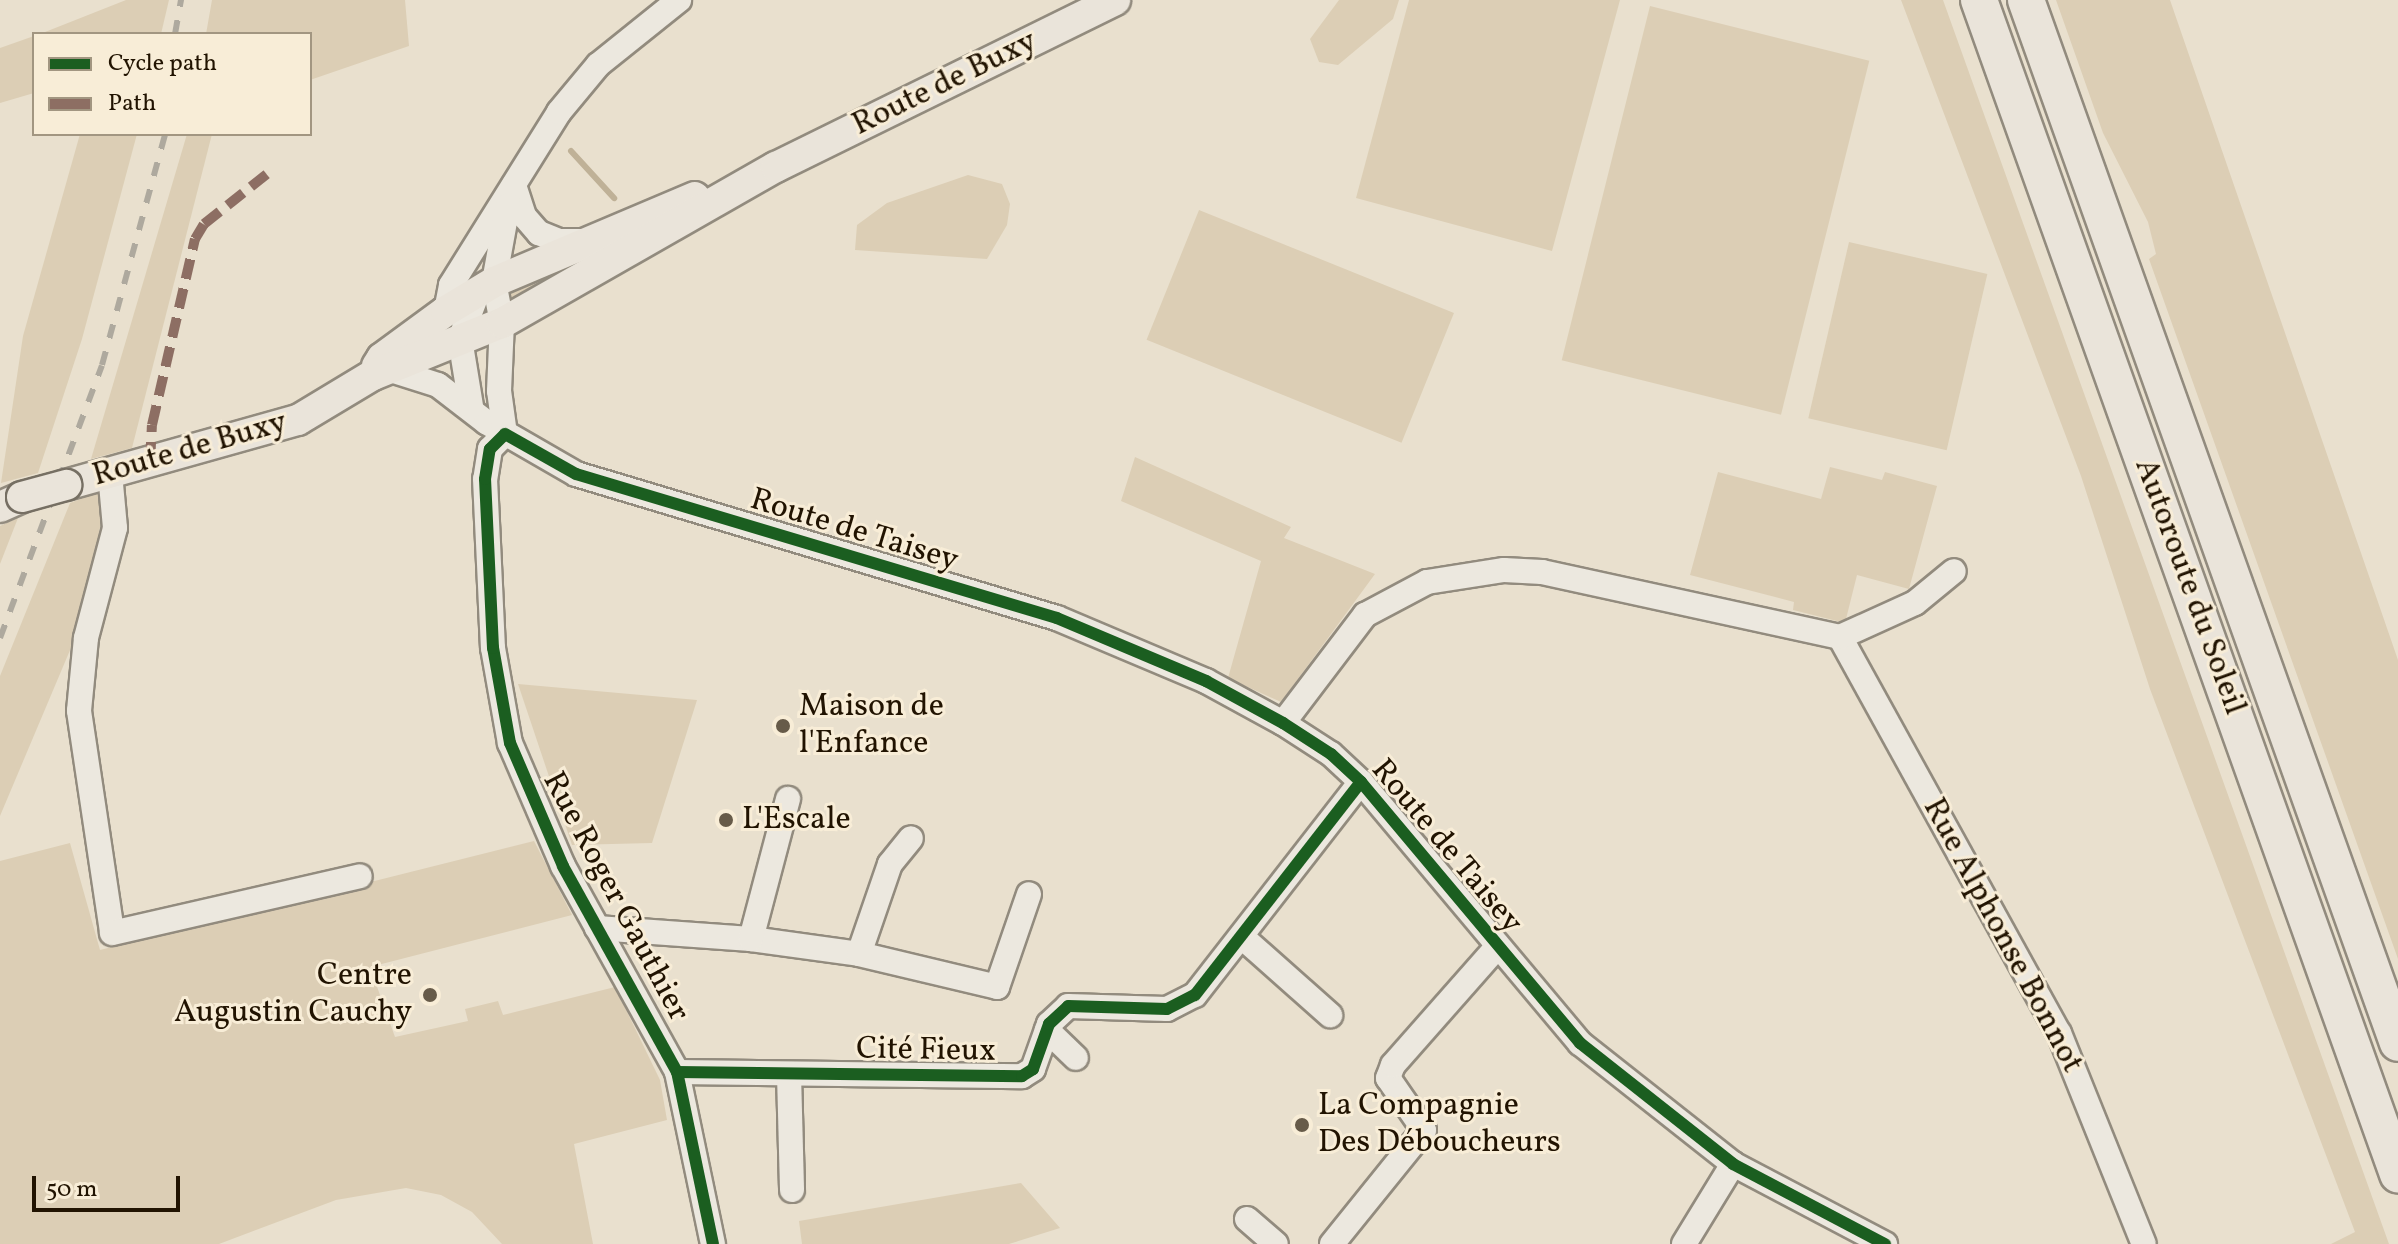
<!DOCTYPE html>
<html>
<head>
<meta charset="utf-8">
<style>
	body { margin:0 }
	#map { position:relative; width:2398px; height:1244px; overflow:hidden; background:#e9e0ce; font-family:Vollkorn,serif }
	div>[style] { position:absolute }
	[style*='--x'] { left:calc(var(--x)*1px); top:calc(var(--y)*1px); width:calc(var(--w)*1px); rotate:calc(var(--a)*1deg) }
	.green>* { inset:0; background:#dcceb5; transform-origin:0 0 }
	.stream>* { height:6px; margin:-3px; padding:0 3px; transform-origin:3px; border-radius:3px; background:#bfb197 }
	.roads { filter:drop-shadow(2px 0 #928b7e) drop-shadow(-2px 0 #928b7e) drop-shadow(0 2px #928b7e) drop-shadow(0 -2px #928b7e) }
	.minor>* { height:24px; margin:-12px; padding:0 12px; transform-origin:12px; border-radius:12px; background:#ece8df }
	.major>* { height:30px; margin:-15px; padding:0 15px; transform-origin:15px; border-radius:15px; background:#eae4da }
	.highway>* { height:36px; margin:-18px; padding:0 18px; transform-origin:18px; border-radius:18px; background:#eae4da }
	.rail>* { height:6px; margin-top:-3px; transform-origin:0; background:repeating-linear-gradient(90deg,#aea99e 0 14px,transparent 0 28px) }
	.bridges { filter:drop-shadow(2px 0 #766f63) drop-shadow(-2px 0 #766f63) drop-shadow(0 2px #766f63) drop-shadow(0 -2px #766f63) }
	.major-bridge>* { height:30px; margin:-15px; padding:0 15px; transform-origin:15px; border-radius:15px; background:#eae4da }
	.quiet>* { height:10px; margin-top:-5px; transform-origin:0; background:repeating-linear-gradient(90deg,#8d6e63 0 20px,transparent 0 30px) }
	.cycleway>* { height:12px; margin:-6px; padding:0 6px; transform-origin:6px; border-radius:6px; background:#1b5e20 }
	.dots>* { width:22px; height:22px; translate:-50% -50%; box-sizing:border-box; border:4px solid #f8edd7; border-radius:50% }
	span { translate:-50% -50%; white-space:nowrap; text-align:center; line-height:1.15; -webkit-text-stroke:6px #f8edd7; paint-order:stroke }
	.street-label { font-size:32px; color:#211301 }
	.poi-label { font-size:32px; color:#211301 }
	.left { translate:0 -50%; text-align:left }
	.right { translate:-100% -50%; text-align:right }
	.legend { position:absolute; left:32px; top:32px; width:280px; height:104px; box-sizing:border-box; background:#f8edd7; border:2px solid #a29681; margin:0; padding:10px 14px; list-style:none; font-size:24px; color:#211301 }
	.legend li { display:flex; align-items:center; gap:16px; height:40px }
	.legend b { width:40px; border:2px solid #a29681 }
	.scale { position:absolute; left:32px; top:1176px; width:148px; height:36px; box-sizing:border-box; border:4px solid #211301; border-top:0; padding-left:10px; font-size:24px; line-height:28px; white-space:nowrap; color:#211301; -webkit-text-stroke:6px #f8edd7; paint-order:stroke }
</style>
</head>
<body>
<div id="map">
	<div class="green">
		<i style="clip-path:polygon(126px 0,169px 0,161px 34px,40px 34px)"></i>
		<i style="clip-path:polygon(212px 0,405px 0,409px 46px,310px 80px,310px 34px,206px 34px)"></i>
		<i style="clip-path:polygon(1339px 0,1399px 0,1393px 19px,1338px 65px,1319px 62px,1310px 39px)"></i>
		<i style="clip-path:polygon(1409px 0,1620px 0,1552px 251px,1356px 198px)"></i>
		<i style="clip-path:polygon(1901px 0,1943px 0,2389px 1244px,2331px 1244px,2355px 1232px,2150px 689px,2081px 476px)"></i>
		<i style="clip-path:polygon(2056px 0,2170px 0,2398px 660px,2398px 959px,2149px 259px,2156px 254px,2148px 222px,2103px 133px)"></i>
		<i style="left:1650px;top:6px;width:226px;height:365px;rotate:14deg"></i>
		<i style="clip-path:polygon(34px 36px,34px 93px,0 103px,0 48px)"></i>
		<i style="clip-path:polygon(80px 134px,137px 134px,82px 339px,38px 473px,1px 483px,23px 336px)"></i>
		<i style="clip-path:polygon(187px 134px,212px 134px,132px 448px,91px 459px)"></i>
		<i style="clip-path:polygon(968px 175px,1002px 184px,1010px 204px,1007px 225px,987px 259px,855px 250px,857px 225px,887px 203px)"></i>
		<i style="left:1199px;top:210px;width:275px;height:140px;rotate:22deg"></i>
		<i style="left:1849px;top:242px;width:142px;height:181px;rotate:13deg"></i>
		<i style="clip-path:polygon(589px 260px,509px 304px,511px 292px)"></i>
		<i style="clip-path:polygon(1135px 457px,1291px 527px,1284px 538px,1375px 574px,1281px 702px,1228px 678px,1261px 561px,1121px 501px)"></i>
		<i style="clip-path:polygon(1830px 467px,1882px 480px,1885px 472px,1937px 486px,1909px 589px,1857px 575px,1845px 623px,1793px 610px,1794px 602px,1690px 575px,1718px 472px,1821px 499px)"></i>
		<i style="clip-path:polygon(102px 491px,105px 500px,84px 617px,0 816px,0 676px,70px 503px)"></i>
		<i style="clip-path:polygon(18px 518px,0 564px,0 526px)"></i>
		<i style="clip-path:polygon(518px 684px,697px 700px,652px 843px,572px 845px)"></i>
		<i style="clip-path:polygon(534px 841px,572px 915px,370px 967px,395px 1037px,468px 1021px,465px 1009px,498px 1001px,503px 1015px,615px 987px,660px 1080px,667px 1120px,574px 1144px,593px 1244px,502px 1244px,472px 1212px,441px 1195px,406px 1188px,336px 1200px,219px 1244px,0 1244px,0 861px,70px 843px,100px 950px)"></i>
		<i style="clip-path:polygon(1021px 1183px,1060px 1228px,1009px 1244px,802px 1244px,799px 1221px)"></i>
	</div>
	<div class="stream">
		<i style="--x:571;--y:151;--w:64;--a:47.5"></i>
	</div>
	<div class="roads">
		<div class="minor">
			<i style="--x:514;--y:185;--w:33;--a:72"></i>
			<i style="--x:524;--y:216;--w:23;--a:49"></i>
			<i style="--x:539;--y:233;--w:22;--a:22"></i>
			<i style="--x:559;--y:241;--w:26;--a:0"></i>
			<i style="--x:446;--y:311;--w:26;--a:-79"></i>
			<i style="--x:451;--y:285;--w:204;--a:-58"></i>
			<i style="--x:559;--y:112;--w:61;--a:-50.3"></i>
			<i style="--x:598;--y:65;--w:104;--a:-38.7"></i>
			<i style="--x:391;--y:370;--w:49;--a:17.7"></i>
			<i style="--x:438;--y:385;--w:61;--a:37.6"></i>
			<i style="--x:486;--y:422;--w:104;--a:30"></i>
			<i style="--x:576;--y:474;--w:502;--a:16.67"></i>
			<i style="--x:1057;--y:618;--w:162;--a:22.9"></i>
			<i style="--x:1206;--y:681;--w:88;--a:28.6"></i>
			<i style="--x:1283;--y:723;--w:57;--a:32.9"></i>
			<i style="--x:1331;--y:754;--w:41;--a:43"></i>
			<i style="--x:1361;--y:782;--w:341;--a:50"></i>
			<i style="--x:1580;--y:1043;--w:195;--a:38.3"></i>
			<i style="--x:1733;--y:1164;--w:172;--a:27.8"></i>
			<i style="--x:471;--y:406;--w:68;--a:-99.3"></i>
			<i style="--x:460;--y:339;--w:50;--a:-69"></i>
			<i style="--x:505;--y:434;--w:21;--a:135"></i>
			<i style="--x:490;--y:449;--w:30;--a:99"></i>
			<i style="--x:485;--y:479;--w:169;--a:87.3"></i>
			<i style="--x:493;--y:648;--w:97;--a:79.9"></i>
			<i style="--x:510;--y:743;--w:134;--a:66.7"></i>
			<i style="--x:563;--y:866;--w:235;--a:61"></i>
			<i style="--x:677;--y:1072;--w:176;--a:78.2"></i>
			<i style="--x:505;--y:434;--w:43;--a:-97.9"></i>
			<i style="--x:499;--y:391;--w:68;--a:-87.5"></i>
			<i style="--x:502;--y:323;--w:42;--a:-101"></i>
			<i style="--x:494;--y:282;--w:78;--a:-79.7"></i>
			<i style="--x:110;--y:473;--w:55;--a:84.8"></i>
			<i style="--x:115;--y:528;--w:114;--a:104.8"></i>
			<i style="--x:86;--y:638;--w:73;--a:95.5"></i>
			<i style="--x:79;--y:711;--w:224;--a:81.5"></i>
			<i style="--x:112;--y:933;--w:254;--a:-12.9"></i>
			<i style="--x:1840;--y:637;--w:453;--a:61.1"></i>
			<i style="--x:2059;--y:1033;--w:227;--a:68.1"></i>
			<i style="--x:1283;--y:723;--w:136;--a:-52.8"></i>
			<i style="--x:1365;--y:615;--w:70;--a:-28"></i>
			<i style="--x:1427;--y:582;--w:78;--a:-8.9"></i>
			<i style="--x:1504;--y:570;--w:38;--a:3"></i>
			<i style="--x:1542;--y:572;--w:305;--a:12.3"></i>
			<i style="--x:1840;--y:637;--w:82;--a:-24.4"></i>
			<i style="--x:1915;--y:603;--w:50;--a:-39.4"></i>
			<i style="--x:597;--y:928;--w:154;--a:4.1"></i>
			<i style="--x:751;--y:939;--w:109;--a:7.9"></i>
			<i style="--x:859;--y:954;--w:142;--a:13.4"></i>
			<i style="--x:997;--y:987;--w:98;--a:-71"></i>
			<i style="--x:1242;--y:937;--w:118;--a:41.6"></i>
			<i style="--x:751;--y:939;--w:145;--a:-75.2"></i>
			<i style="--x:859;--y:954;--w:95;--a:-71"></i>
			<i style="--x:890;--y:864;--w:33;--a:-51"></i>
			<i style="--x:1047;--y:1030;--w:40;--a:44"></i>
			<i style="--x:677;--y:1072;--w:345;--a:0.7"></i>
			<i style="--x:1022;--y:1076;--w:13;--a:-32"></i>
			<i style="--x:1033;--y:1069;--w:48;--a:-70.4"></i>
			<i style="--x:1049;--y:1024;--w:26;--a:-43"></i>
			<i style="--x:1068;--y:1006;--w:99;--a:1.7"></i>
			<i style="--x:1167;--y:1009;--w:31;--a:-27"></i>
			<i style="--x:1195;--y:995;--w:270;--a:-52.1"></i>
			<i style="--x:789;--y:1074;--w:116;--a:88.5"></i>
			<i style="--x:1247;--y:1219;--w:38;--a:41"></i>
			<i style="--x:1332;--y:1244;--w:146;--a:-51.1"></i>
			<i style="--x:1424;--y:1130;--w:63;--a:-124.7"></i>
			<i style="--x:1388;--y:1078;--w:14;--a:-69"></i>
			<i style="--x:1393;--y:1065;--w:156;--a:-48.6"></i>
			<i style="--x:1684;--y:1244;--w:94;--a:-58.5"></i>
		</div>
		<div class="major">
			<i style="--x:377;--y:366;--w:9;--a:-58"></i>
			<i style="--x:382;--y:358;--w:79;--a:-36.3"></i>
			<i style="--x:446;--y:311;--w:56;--a:-31.1"></i>
			<i style="--x:494;--y:282;--w:218;--a:-22.9"></i>
			<i style="--x:66;--y:485;--w:241;--a:-15.7"></i>
			<i style="--x:298;--y:420;--w:87;--a:-31"></i>
			<i style="--x:373;--y:375;--w:139;--a:-22"></i>
			<i style="--x:502;--y:323;--w:315;--a:-29.7"></i>
			<i style="--x:776;--y:167;--w:378;--a:-26.2"></i>
			<i style="--x:0;--y:507;--w:24;--a:-24"></i>
		</div>
		<div class="highway">
			<i style="--x:1979;--y:0;--w:1247;--a:70.36"></i>
			<i style="--x:2026;--y:0;--w:1107;--a:70.37"></i>
		</div>
	</div>
	<div class="rail">
		<i style="--x:175;--y:34;--w:35;--a:-80"></i>
		<i style="--x:0;--y:638;--w:291;--a:-69.5"></i>
		<i style="--x:102;--y:365;--w:239;--a:-74.7"></i>
	</div>
	<div class="bridges">
		<div class="major-bridge">
			<i style="--x:22;--y:497;--w:46;--a:-15.3"></i>
		</div>
	</div>
	<div class="quiet">
		<i style="--x:150;--y:462;--w:37;--a:-87"></i>
		<i style="--x:152;--y:425;--w:191;--a:-77"></i>
		<i style="--x:195;--y:239;--w:17;--a:-59"></i>
		<i style="--x:204;--y:224;--w:87;--a:-38.5"></i>
	</div>
	<div class="cycleway">
		<i style="--x:677;--y:1072;--w:345;--a:0.7"></i>
		<i style="--x:1022;--y:1076;--w:13;--a:-32"></i>
		<i style="--x:1033;--y:1069;--w:48;--a:-70.4"></i>
		<i style="--x:1049;--y:1024;--w:26;--a:-43"></i>
		<i style="--x:1068;--y:1006;--w:99;--a:1.7"></i>
		<i style="--x:1167;--y:1009;--w:31;--a:-27"></i>
		<i style="--x:1195;--y:995;--w:270;--a:-52.1"></i>
		<i style="--x:713;--y:1244;--w:176;--a:-101.8"></i>
		<i style="--x:677;--y:1072;--w:235;--a:-119"></i>
		<i style="--x:563;--y:866;--w:134;--a:-113.3"></i>
		<i style="--x:510;--y:743;--w:97;--a:-100.1"></i>
		<i style="--x:493;--y:648;--w:169;--a:-92.7"></i>
		<i style="--x:485;--y:479;--w:30;--a:-81"></i>
		<i style="--x:490;--y:449;--w:21;--a:-45"></i>
		<i style="--x:505;--y:434;--w:81;--a:29.4"></i>
		<i style="--x:576;--y:474;--w:502;--a:16.67"></i>
		<i style="--x:1057;--y:618;--w:162;--a:22.9"></i>
		<i style="--x:1206;--y:681;--w:88;--a:28.6"></i>
		<i style="--x:1283;--y:723;--w:57;--a:32.9"></i>
		<i style="--x:1331;--y:754;--w:41;--a:43"></i>
		<i style="--x:1361;--y:782;--w:341;--a:50"></i>
		<i style="--x:1580;--y:1043;--w:195;--a:38.3"></i>
		<i style="--x:1733;--y:1164;--w:172;--a:27.8"></i>
	</div>
	<div class="dots">
		<i style="left:783px;top:726px;background:#675b49"></i>
		<i style="left:726px;top:820px;background:#675b49"></i>
		<i style="left:430px;top:995px;background:#675b49"></i>
		<i style="left:1302px;top:1125px;background:#675b49"></i>
	</div>
	<div class="street-label">
		<span style="left:945px;top:84px;rotate:-26deg">Route de Buxy</span>
		<span style="left:190px;top:450px;rotate:-16deg">Route de Buxy</span>
		<span style="left:854px;top:531px;rotate:17deg">Route de Taisey</span>
		<span style="left:2189px;top:587px;rotate:70deg">Autoroute du Soleil</span>
		<span style="left:1446px;top:847px;rotate:50deg">Route de Taisey</span>
		<span style="left:615px;top:897px;rotate:62deg">Rue Roger Gauthier</span>
		<span style="left:2002px;top:936px;rotate:62deg">Rue Alphonse Bonnot</span>
		<span style="left:926px;top:1051px;rotate:1deg">Cité Fieux</span>
	</div>
	<div class="poi-label">
		<span class="left" style="left:799px;top:726px">Maison de<br>l'Enfance</span>
		<span class="left" style="left:742px;top:820px">L'Escale</span>
		<span class="right" style="left:412px;top:995px">Centre<br>Augustin Cauchy</span>
		<span class="left" style="left:1318px;top:1125px">La Compagnie<br>Des Déboucheurs</span>
	</div>
	<ul class="legend">
	<li><b style="height:10px;background:#1b5e20"></b>Cycle path</li>
	<li><b style="height:10px;background:#8d6e63"></b>Path</li>
	</ul>
	<div class="scale">50 m</div>
</div>
</body>
</html>
